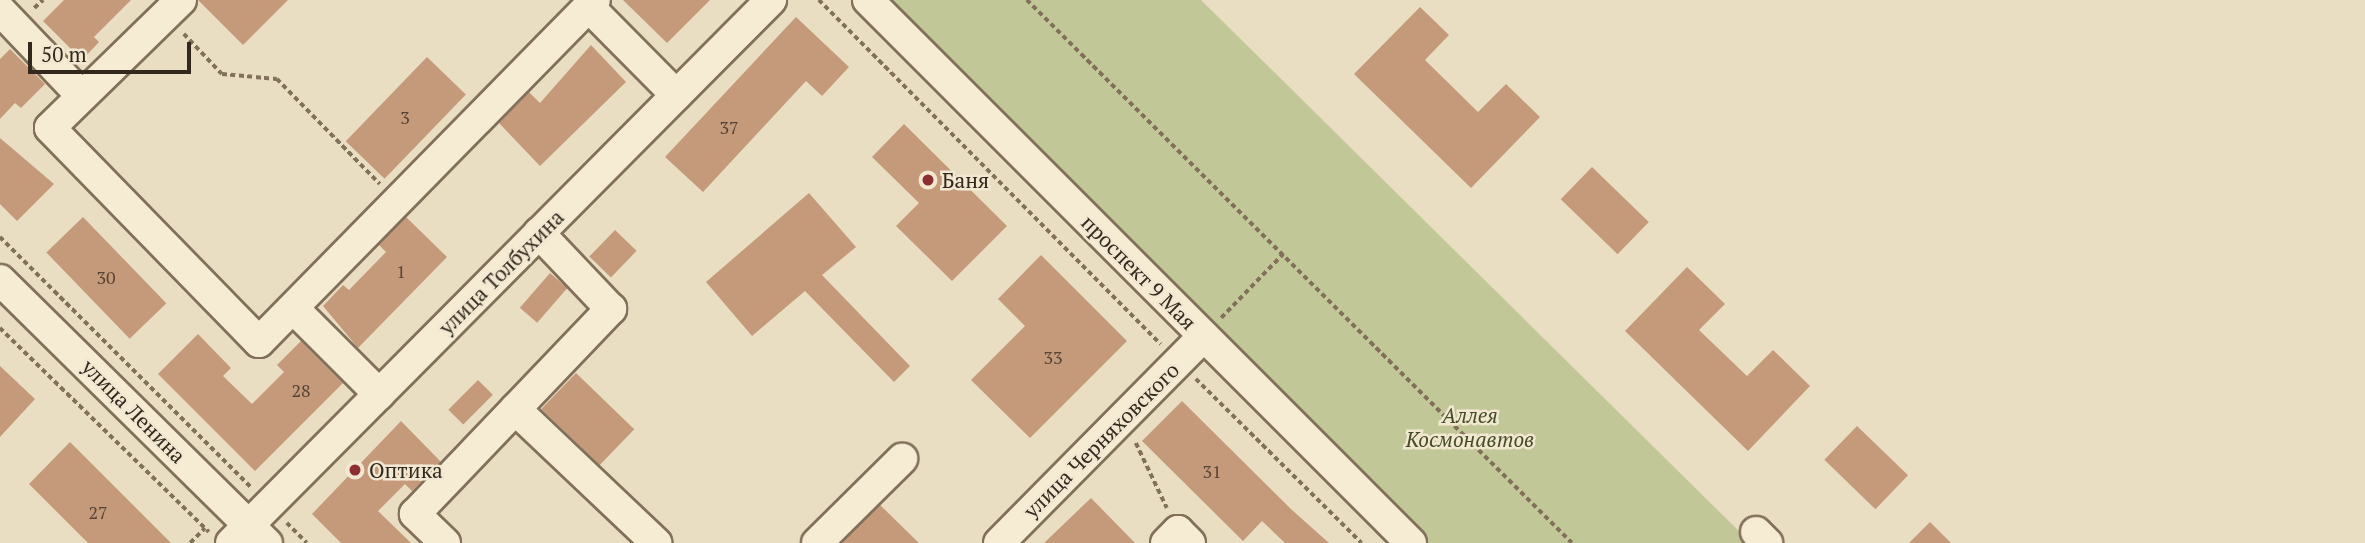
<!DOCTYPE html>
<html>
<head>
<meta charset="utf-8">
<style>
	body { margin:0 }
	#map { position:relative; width:2365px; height:543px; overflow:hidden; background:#eadec2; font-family:"PT Serif",serif }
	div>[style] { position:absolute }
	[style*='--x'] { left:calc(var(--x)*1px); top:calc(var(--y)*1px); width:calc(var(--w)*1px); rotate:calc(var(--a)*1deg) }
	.green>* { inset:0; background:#c1c797 }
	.building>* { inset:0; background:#c59a7a; transform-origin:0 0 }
	.path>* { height:3.5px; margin-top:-1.75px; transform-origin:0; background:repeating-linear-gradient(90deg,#82705a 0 5px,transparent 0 8.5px) }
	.roads { filter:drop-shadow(2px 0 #82705a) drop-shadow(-2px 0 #82705a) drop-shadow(0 2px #82705a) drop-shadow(0 -2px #82705a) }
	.minor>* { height:30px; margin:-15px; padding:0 15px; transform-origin:15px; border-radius:15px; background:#f6ecd4 }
	.dots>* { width:19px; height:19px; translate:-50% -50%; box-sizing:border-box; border:4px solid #f2e8d1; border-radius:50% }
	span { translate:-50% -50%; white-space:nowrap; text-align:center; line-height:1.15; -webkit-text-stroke:5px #f2e8d1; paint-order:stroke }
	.number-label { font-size:18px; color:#584435 }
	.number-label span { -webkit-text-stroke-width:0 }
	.poi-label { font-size:21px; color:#33281e }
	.left { translate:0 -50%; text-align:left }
	.street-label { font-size:21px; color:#33281e }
	.park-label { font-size:21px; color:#444e26; font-style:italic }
	.scale { position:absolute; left:28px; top:42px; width:163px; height:32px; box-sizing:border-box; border:4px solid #33281e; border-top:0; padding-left:9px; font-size:21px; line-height:24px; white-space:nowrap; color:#33281e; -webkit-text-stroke:5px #f2e8d1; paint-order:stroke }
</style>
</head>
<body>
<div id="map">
	<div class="green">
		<i style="clip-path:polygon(881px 0,1201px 0,1751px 543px,1424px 543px)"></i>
	</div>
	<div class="building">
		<i style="clip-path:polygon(64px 0,131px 0,94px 37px,99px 42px,82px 60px,43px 21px)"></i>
		<i style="clip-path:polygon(198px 0,288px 0,243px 45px)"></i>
		<i style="clip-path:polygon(623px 0,710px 0,667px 43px)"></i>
		<i style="clip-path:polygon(1420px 7px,1449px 35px,1425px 60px,1478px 112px,1506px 84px,1540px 117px,1471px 188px,1354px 74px)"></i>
		<i style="clip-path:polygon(796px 17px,849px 67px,822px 96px,806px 81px,703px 192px,665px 157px)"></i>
		<i style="clip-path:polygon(591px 45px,626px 82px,540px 166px,499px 123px,529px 92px,540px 103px)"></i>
		<i style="clip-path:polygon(10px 49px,45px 84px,21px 108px,15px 103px,0 119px,0 59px)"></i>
		<i style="left:427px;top:57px;width:54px;height:117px;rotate:44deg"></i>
		<i style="clip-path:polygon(904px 124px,1007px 226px,952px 281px,896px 226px,919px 203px,872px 157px)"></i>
		<i style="clip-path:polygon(0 138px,54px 184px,17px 221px,0 204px)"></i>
		<i style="left:1592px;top:167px;width:79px;height:45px;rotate:44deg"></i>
		<i style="clip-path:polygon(809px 193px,856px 247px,822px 275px,910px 366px,894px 382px,805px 291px,752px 336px,706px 282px)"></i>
		<i style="left:83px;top:217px;width:120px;height:51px;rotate:46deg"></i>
		<i style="clip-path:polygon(406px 217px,447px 257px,358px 348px,323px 306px,343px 285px,349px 290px,386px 252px,379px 245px)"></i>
		<i style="left:615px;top:230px;width:30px;height:37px;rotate:44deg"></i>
		<i style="clip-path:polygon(1041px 255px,1127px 341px,1030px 438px,971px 380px,1025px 326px,998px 299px)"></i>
		<i style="clip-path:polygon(1687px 267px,1725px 304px,1699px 330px,1747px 376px,1773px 350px,1810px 386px,1748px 451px,1625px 331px)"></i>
		<i style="left:550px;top:273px;width:23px;height:46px;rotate:41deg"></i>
		<i style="clip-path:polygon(198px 334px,231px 368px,223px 376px,252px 404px,284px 372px,277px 365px,301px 341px,343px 383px,255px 471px,158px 374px)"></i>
		<i style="clip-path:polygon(0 366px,35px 399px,0 437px)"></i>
		<i style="left:576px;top:373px;width:81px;height:50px;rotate:44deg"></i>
		<i style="left:478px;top:380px;width:21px;height:42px;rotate:45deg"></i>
		<i style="clip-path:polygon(1182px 401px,1292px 510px,1329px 543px,1285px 543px,1262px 521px,1243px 541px,1142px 441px)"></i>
		<i style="clip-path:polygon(401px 421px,441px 462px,412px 491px,405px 484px,378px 511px,411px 543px,341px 543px,312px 514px)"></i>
		<i style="left:1857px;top:426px;width:71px;height:47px;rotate:44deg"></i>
		<i style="clip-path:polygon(70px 442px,171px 543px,88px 543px,29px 484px)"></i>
		<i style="clip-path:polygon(1091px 498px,1135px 543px,1044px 543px)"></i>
		<i style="clip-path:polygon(880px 505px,919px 543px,842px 543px)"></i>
		<i style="clip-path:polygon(1930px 522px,1951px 543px,1909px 543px)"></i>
	</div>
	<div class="path">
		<i style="--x:819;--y:0;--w:485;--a:45.2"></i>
		<i style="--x:1027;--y:0;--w:769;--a:44.89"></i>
		<i style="--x:34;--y:8;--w:12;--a:-42"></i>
		<i style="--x:184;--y:34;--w:55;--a:46.5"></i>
		<i style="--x:222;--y:74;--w:55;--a:5.2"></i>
		<i style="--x:277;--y:79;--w:147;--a:45.6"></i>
		<i style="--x:0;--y:237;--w:356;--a:44.9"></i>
		<i style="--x:1221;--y:318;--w:89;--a:-45.9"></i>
		<i style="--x:0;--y:328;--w:292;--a:44.3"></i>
		<i style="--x:1196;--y:379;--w:233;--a:44.7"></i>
		<i style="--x:1136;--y:443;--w:72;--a:64.5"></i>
		<i style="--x:287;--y:523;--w:28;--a:45"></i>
		<i style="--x:190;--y:543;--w:21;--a:-45"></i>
	</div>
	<div class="roads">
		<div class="minor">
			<i style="--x:181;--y:0;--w:183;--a:135.7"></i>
			<i style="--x:50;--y:128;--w:299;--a:45.7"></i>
			<i style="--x:259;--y:342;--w:479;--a:-45.5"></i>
			<i style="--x:868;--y:0;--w:768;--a:45"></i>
			<i style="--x:589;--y:7;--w:124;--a:45.3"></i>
			<i style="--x:0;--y:10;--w:119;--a:46.4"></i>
			<i style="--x:0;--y:280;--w:375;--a:44.6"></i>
			<i style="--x:293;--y:308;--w:122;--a:45"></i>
			<i style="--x:515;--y:409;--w:195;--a:43.5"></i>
			<i style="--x:1756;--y:532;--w:16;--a:45"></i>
			<i style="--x:231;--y:543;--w:766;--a:-45.16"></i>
			<i style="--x:445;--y:543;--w:42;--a:-136"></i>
			<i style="--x:415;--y:514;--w:284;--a:-46.3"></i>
			<i style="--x:611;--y:309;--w:105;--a:-133.5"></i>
			<i style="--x:817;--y:543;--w:120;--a:-44.7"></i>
			<i style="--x:999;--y:543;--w:291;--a:-45.3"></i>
			<i style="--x:1166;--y:543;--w:17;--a:-45"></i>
			<i style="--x:1178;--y:531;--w:17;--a:45"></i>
		</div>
	</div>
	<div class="dots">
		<i style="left:928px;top:180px;background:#8c2f30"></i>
		<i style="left:355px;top:470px;background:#8c2f30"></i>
	</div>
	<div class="number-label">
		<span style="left:405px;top:117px">3</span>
		<span style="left:729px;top:127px">37</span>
		<span style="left:401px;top:271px">1</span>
		<span style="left:106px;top:277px">30</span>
		<span style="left:1053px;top:357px">33</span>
		<span style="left:301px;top:390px">28</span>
		<span style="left:1212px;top:471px">31</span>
		<span style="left:98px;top:512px">27</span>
	</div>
	<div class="poi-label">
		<span class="left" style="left:942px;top:180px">Баня</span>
		<span class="left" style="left:369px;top:470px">Оптика</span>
	</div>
	<div class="street-label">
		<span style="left:501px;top:272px;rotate:-45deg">улица Толбухина</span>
		<span style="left:1139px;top:272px;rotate:45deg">проспект 9 Мая</span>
		<span style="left:134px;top:411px;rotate:45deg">улица Ленина</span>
		<span style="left:1101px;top:440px;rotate:-45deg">улица Черняховского</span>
	</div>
	<div class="park-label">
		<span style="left:1470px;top:427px">Аллея<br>Космонавтов</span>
	</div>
	<div class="scale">50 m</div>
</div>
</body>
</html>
